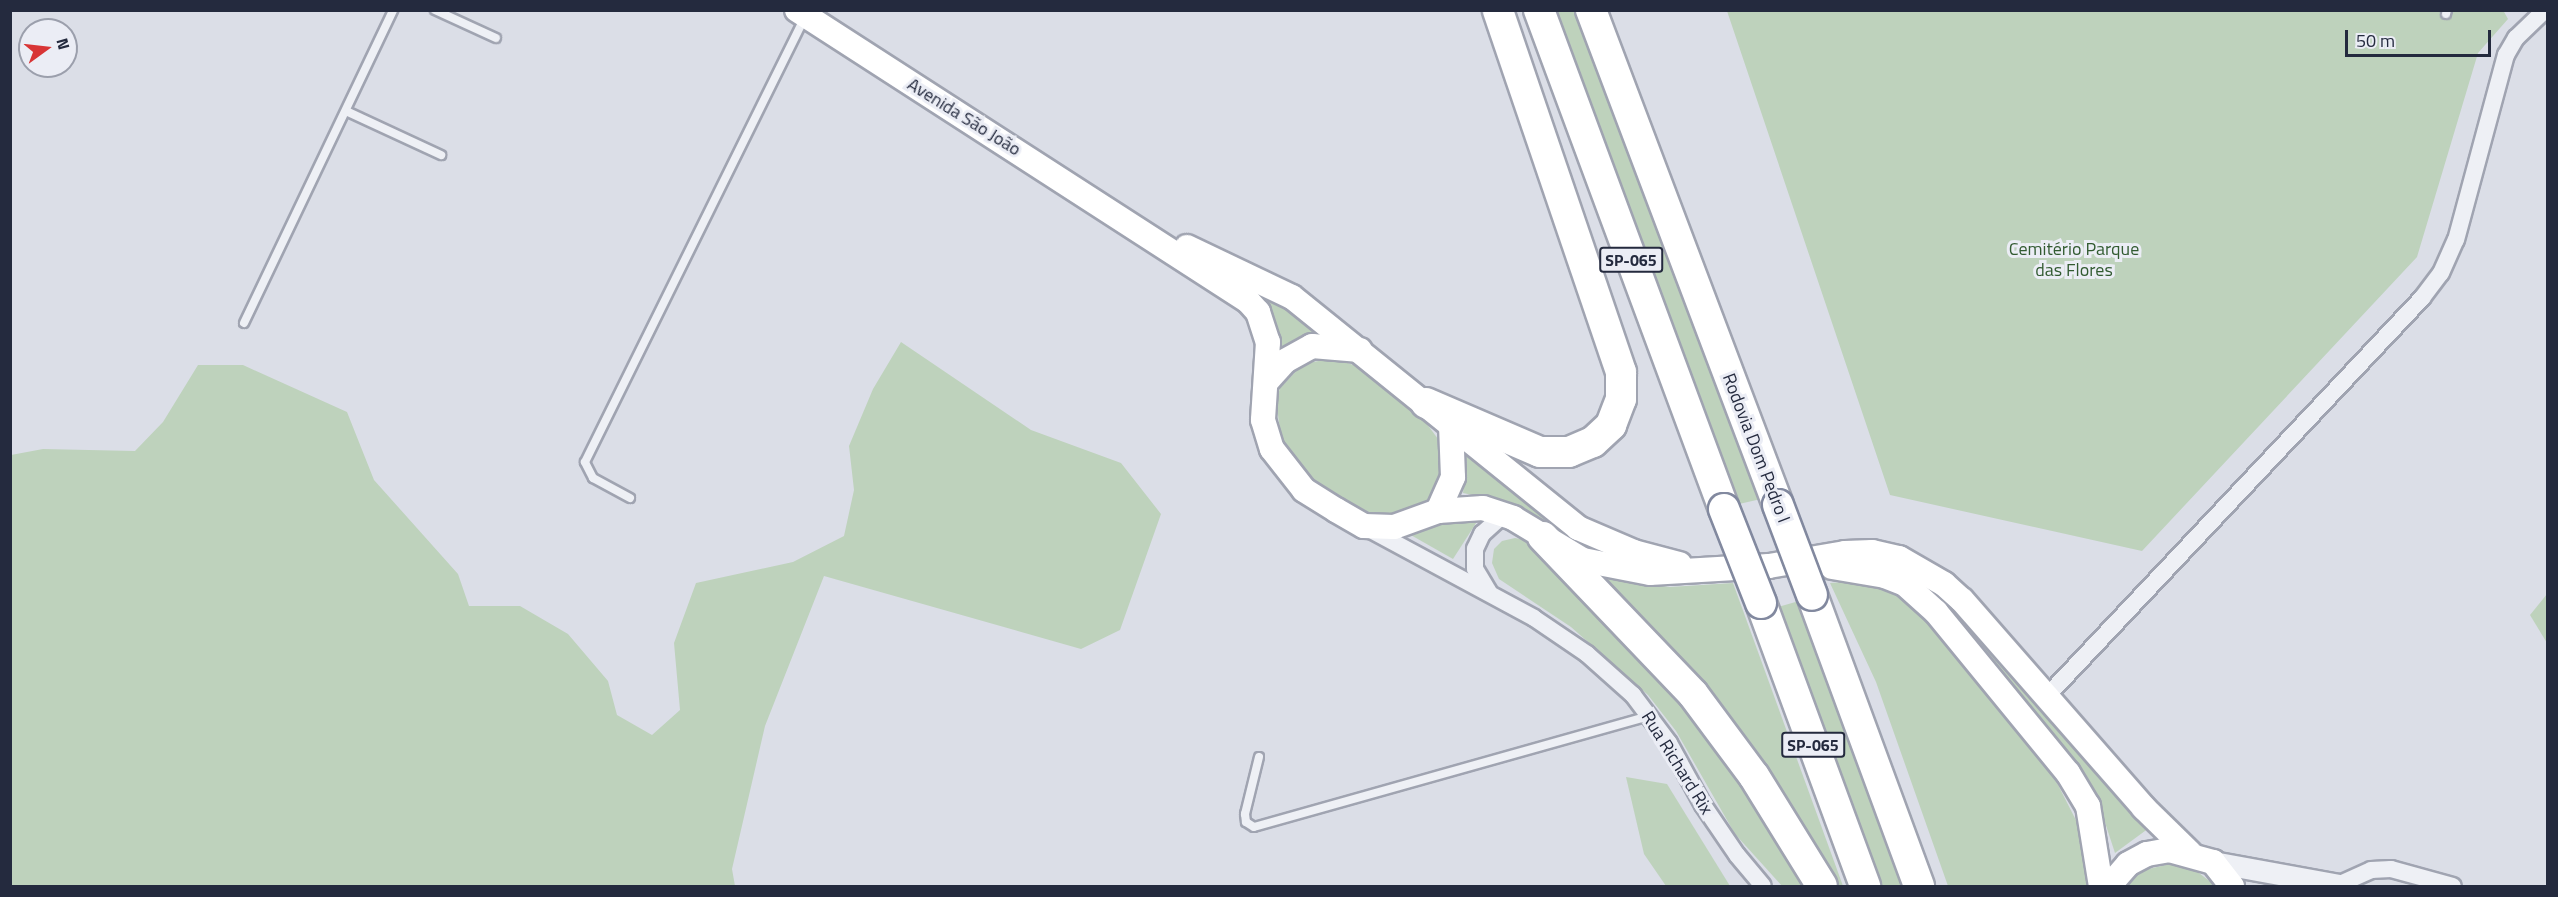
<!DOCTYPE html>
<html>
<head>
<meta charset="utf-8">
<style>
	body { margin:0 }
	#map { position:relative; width:2558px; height:897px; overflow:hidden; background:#dbdee7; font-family:"Titillium Web",sans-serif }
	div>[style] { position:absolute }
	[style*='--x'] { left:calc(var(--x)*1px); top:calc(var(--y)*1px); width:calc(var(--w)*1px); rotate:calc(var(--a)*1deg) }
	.green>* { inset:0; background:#bed2bc }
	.roads { filter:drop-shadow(2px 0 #a0a4b1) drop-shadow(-2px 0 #a0a4b1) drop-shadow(0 2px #a0a4b1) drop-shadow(0 -2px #a0a4b1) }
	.service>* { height:8px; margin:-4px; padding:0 4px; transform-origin:4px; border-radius:4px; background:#eef0f5 }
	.minor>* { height:16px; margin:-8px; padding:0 8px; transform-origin:8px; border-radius:8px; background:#eef0f5 }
	.tertiary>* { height:21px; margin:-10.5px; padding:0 10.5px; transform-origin:10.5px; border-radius:10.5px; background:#eef0f5 }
	.secondary>* { height:24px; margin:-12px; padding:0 12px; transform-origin:12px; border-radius:12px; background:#fff }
	.motorway>* { height:30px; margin:-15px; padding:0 15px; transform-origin:15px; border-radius:15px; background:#fff }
	.bridges { filter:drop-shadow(2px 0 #82899f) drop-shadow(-2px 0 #82899f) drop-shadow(0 2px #82899f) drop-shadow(0 -2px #82899f) }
	.motorway-bridge>* { height:30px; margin:-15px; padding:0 15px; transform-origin:15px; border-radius:15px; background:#fff }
	span { translate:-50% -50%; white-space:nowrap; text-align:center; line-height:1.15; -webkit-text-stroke:6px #ebedf5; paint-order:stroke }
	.shield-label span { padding:2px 4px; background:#ebedf5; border:2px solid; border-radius:4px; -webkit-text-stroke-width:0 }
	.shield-label { font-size:16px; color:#242a3e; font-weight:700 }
	.street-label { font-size:18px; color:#242a3e }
	.park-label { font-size:18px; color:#325b31 }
	.frame { position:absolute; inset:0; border:12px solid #242a3e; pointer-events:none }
	.north { position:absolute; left:18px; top:18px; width:60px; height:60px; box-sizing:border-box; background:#ebedf5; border:2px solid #9b9fac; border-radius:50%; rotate:75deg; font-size:16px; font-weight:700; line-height:24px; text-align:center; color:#242a3e }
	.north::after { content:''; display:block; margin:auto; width:21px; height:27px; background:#d83536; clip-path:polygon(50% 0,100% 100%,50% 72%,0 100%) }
	.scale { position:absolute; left:2345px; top:30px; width:146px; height:27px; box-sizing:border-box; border:3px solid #242a3e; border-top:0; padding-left:8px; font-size:18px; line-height:21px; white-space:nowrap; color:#242a3e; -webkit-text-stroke:4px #ebedf5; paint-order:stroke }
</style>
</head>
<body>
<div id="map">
	<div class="green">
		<i style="clip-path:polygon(2503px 10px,2508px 19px,2478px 53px,2417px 257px,2142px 551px,1890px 495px,1727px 11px)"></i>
		<i style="clip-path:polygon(1552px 11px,1580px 11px,1761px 499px,1739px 504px)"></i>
		<i style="clip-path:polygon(1252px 283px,1320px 330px,1304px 335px,1279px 351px)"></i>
		<i style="clip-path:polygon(901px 342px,1031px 430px,1121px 463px,1161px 514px,1120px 630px,1081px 649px,824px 576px,765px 726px,732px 869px,735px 886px,11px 886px,11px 455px,43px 449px,135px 451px,163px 422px,198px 365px,243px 365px,347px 412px,374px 480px,458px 574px,469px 606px,520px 606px,568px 634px,608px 681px,617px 715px,652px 735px,680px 710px,674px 643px,696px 583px,793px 562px,844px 536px,854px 490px,849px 446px,873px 389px)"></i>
		<i style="clip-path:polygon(1334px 358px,1356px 366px,1427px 424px,1438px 439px,1442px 473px,1431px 497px,1420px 506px,1389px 516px,1373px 516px,1354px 508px,1302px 476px,1282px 442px,1276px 402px,1280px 388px,1303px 364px)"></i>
		<i style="clip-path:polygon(1462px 445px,1615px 556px,1599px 557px,1501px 501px,1463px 493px,1467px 462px)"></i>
		<i style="clip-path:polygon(1480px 517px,1453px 559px,1409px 534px,1454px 520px)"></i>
		<i style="clip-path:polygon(1515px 538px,1525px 540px,1539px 552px,1679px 695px,1818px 886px,1782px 886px,1735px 834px,1676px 731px,1648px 695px,1571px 627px,1499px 579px,1492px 563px,1494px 549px,1502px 541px)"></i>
		<i style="clip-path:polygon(1601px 578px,1670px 587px,1733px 583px,1843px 886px,1836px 886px)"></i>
		<i style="clip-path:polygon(1918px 579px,1938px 589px,2149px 828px,2115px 853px,2095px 792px,2072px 755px,2029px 714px)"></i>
		<i style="clip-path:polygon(1858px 581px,1893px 590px,1927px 619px,2055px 779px,2083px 834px,2088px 863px,2086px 886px,1948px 886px,1876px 682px,1830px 583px)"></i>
		<i style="clip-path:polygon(2547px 594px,2547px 643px,2530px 615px)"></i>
		<i style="clip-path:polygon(1799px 601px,1907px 886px,1878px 886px,1778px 607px)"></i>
		<i style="clip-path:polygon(1626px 777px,1667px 784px,1730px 886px,1666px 886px,1644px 854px)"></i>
		<i style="clip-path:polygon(2170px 864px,2195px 870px,2216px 886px,2125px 886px,2144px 870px)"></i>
	</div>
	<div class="roads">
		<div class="service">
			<i style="--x:435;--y:10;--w:67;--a:24.7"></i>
			<i style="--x:2446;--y:14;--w:4;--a:-76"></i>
			<i style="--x:346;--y:111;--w:105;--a:24.9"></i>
			<i style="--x:244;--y:323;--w:347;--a:-64.5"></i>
			<i style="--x:630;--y:498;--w:42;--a:-151.6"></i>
			<i style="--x:593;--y:478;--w:18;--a:-117"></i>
			<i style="--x:585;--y:462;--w:497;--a:-63.7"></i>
			<i style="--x:1259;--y:757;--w:59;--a:103.8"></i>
			<i style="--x:1245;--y:814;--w:8;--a:83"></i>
			<i style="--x:1246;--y:822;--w:9;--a:32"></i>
			<i style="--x:1254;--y:827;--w:409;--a:-15.7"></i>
		</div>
		<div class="minor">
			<i style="--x:1369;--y:529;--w:187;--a:28.3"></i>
			<i style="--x:1534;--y:618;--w:64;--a:34.2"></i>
			<i style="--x:1587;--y:654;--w:62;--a:41.7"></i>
			<i style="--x:1633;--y:695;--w:60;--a:53.1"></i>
			<i style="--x:1669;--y:743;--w:71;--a:61.3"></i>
			<i style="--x:1703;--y:805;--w:60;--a:55.8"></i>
			<i style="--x:1737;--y:855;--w:40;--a:50"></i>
			<i style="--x:1489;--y:592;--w:27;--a:-121"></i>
			<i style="--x:1475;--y:569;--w:20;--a:-90"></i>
			<i style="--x:1475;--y:549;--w:17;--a:-65"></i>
			<i style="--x:1482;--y:534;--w:30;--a:-42"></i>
			<i style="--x:2047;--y:696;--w:547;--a:-46.7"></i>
			<i style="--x:2422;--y:298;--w:31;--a:-53"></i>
			<i style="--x:2441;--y:273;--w:36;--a:-66"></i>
			<i style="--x:2456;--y:240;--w:192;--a:-74.9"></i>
			<i style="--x:2506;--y:55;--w:20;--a:-60"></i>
			<i style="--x:2516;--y:38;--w:40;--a:-44"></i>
			<i style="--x:2340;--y:884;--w:34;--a:-24"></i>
			<i style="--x:2371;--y:870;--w:20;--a:-3"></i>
			<i style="--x:2391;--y:869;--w:64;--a:15.3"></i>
		</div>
		<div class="tertiary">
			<i style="--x:2213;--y:862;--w:134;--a:10.3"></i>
		</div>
		<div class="secondary">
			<i style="--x:797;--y:10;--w:537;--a:32.83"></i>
			<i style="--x:1248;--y:301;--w:15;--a:48"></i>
			<i style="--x:1258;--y:312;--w:32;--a:72"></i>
			<i style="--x:1268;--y:342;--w:78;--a:93.7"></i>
			<i style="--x:1263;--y:420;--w:30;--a:73"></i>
			<i style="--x:1272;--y:449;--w:52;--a:52"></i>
			<i style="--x:1304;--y:490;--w:38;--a:32"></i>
			<i style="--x:1336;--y:510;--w:32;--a:30"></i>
			<i style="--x:1364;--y:526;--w:30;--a:2"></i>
			<i style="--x:1394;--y:527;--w:47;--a:-20"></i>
			<i style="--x:1438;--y:511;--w:45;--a:-3.8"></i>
			<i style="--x:1483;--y:508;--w:32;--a:18"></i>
			<i style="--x:1513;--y:518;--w:82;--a:31"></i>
			<i style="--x:1583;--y:560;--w:68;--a:11"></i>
			<i style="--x:1650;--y:573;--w:119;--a:-3.4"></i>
			<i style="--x:1769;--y:566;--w:77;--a:-9.7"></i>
			<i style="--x:1845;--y:553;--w:27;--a:-2"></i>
			<i style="--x:1872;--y:552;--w:28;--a:13"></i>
			<i style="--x:1899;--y:558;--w:52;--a:30"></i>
			<i style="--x:1944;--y:584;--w:24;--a:42"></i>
			<i style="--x:1962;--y:600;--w:276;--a:48.8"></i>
			<i style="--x:2144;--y:808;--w:64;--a:44.4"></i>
			<i style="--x:1187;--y:247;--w:116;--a:25.5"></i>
			<i style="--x:1292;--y:297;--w:368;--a:38.9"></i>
			<i style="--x:1578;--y:528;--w:61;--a:23.2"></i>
			<i style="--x:1634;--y:552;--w:47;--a:14.9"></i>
			<i style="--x:1268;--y:380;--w:25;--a:-48"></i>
			<i style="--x:1285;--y:361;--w:31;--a:-29"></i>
			<i style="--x:1312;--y:346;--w:48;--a:4.8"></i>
			<i style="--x:1438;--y:511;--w:37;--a:-66"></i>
			<i style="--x:1453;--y:477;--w:53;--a:-92.2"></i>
			<i style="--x:1832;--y:567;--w:54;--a:9.6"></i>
			<i style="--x:1885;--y:576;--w:22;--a:22"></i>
			<i style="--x:1905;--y:584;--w:42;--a:42.1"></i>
			<i style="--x:1936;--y:612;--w:208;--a:50.7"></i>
			<i style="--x:2068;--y:773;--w:39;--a:59"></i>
			<i style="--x:2088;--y:806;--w:81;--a:80.8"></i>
			<i style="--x:2109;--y:886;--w:29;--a:-49"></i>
			<i style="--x:2128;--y:864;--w:21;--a:-28"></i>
			<i style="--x:2147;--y:854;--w:22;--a:-10"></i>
			<i style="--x:2169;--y:850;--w:46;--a:15.3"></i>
			<i style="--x:2213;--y:862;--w:31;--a:52"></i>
		</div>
		<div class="motorway">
			<i style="--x:1539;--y:10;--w:532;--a:69.66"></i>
			<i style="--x:1591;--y:10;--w:529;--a:69.3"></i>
			<i style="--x:1426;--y:403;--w:124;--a:23.3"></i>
			<i style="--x:1540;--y:452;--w:29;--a:0"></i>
			<i style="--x:1569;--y:452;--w:26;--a:-23"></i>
			<i style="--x:1593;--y:442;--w:25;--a:-43"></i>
			<i style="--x:1611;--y:425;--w:28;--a:-69"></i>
			<i style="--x:1621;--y:399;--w:27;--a:-90"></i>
			<i style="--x:1621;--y:372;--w:382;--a:-108.8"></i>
			<i style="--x:1543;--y:537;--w:217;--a:46.3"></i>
			<i style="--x:1693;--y:694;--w:102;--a:53.4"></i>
			<i style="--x:1754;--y:776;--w:129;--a:58.3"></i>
			<i style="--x:1812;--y:595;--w:310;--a:69.8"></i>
			<i style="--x:1761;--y:603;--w:302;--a:69.8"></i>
		</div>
	</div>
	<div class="bridges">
		<div class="motorway-bridge">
			<i style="--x:1778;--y:505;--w:96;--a:69.3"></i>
			<i style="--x:1724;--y:509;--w:101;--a:68.5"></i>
		</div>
	</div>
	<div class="shield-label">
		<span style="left:1631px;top:260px">SP-065</span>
		<span style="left:1813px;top:745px">SP-065</span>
	</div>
	<div class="street-label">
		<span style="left:964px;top:117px;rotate:32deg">Avenida São João</span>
		<span style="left:1756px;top:448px;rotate:69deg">Rodovia Dom Pedro I</span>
		<span style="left:1677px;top:763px;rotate:58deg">Rua Richard Rix</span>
	</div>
	<div class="park-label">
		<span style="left:2074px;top:260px">Cemitério Parque<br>das Flores</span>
	</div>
	<div class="frame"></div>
	<div class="north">N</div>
	<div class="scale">50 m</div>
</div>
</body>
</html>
